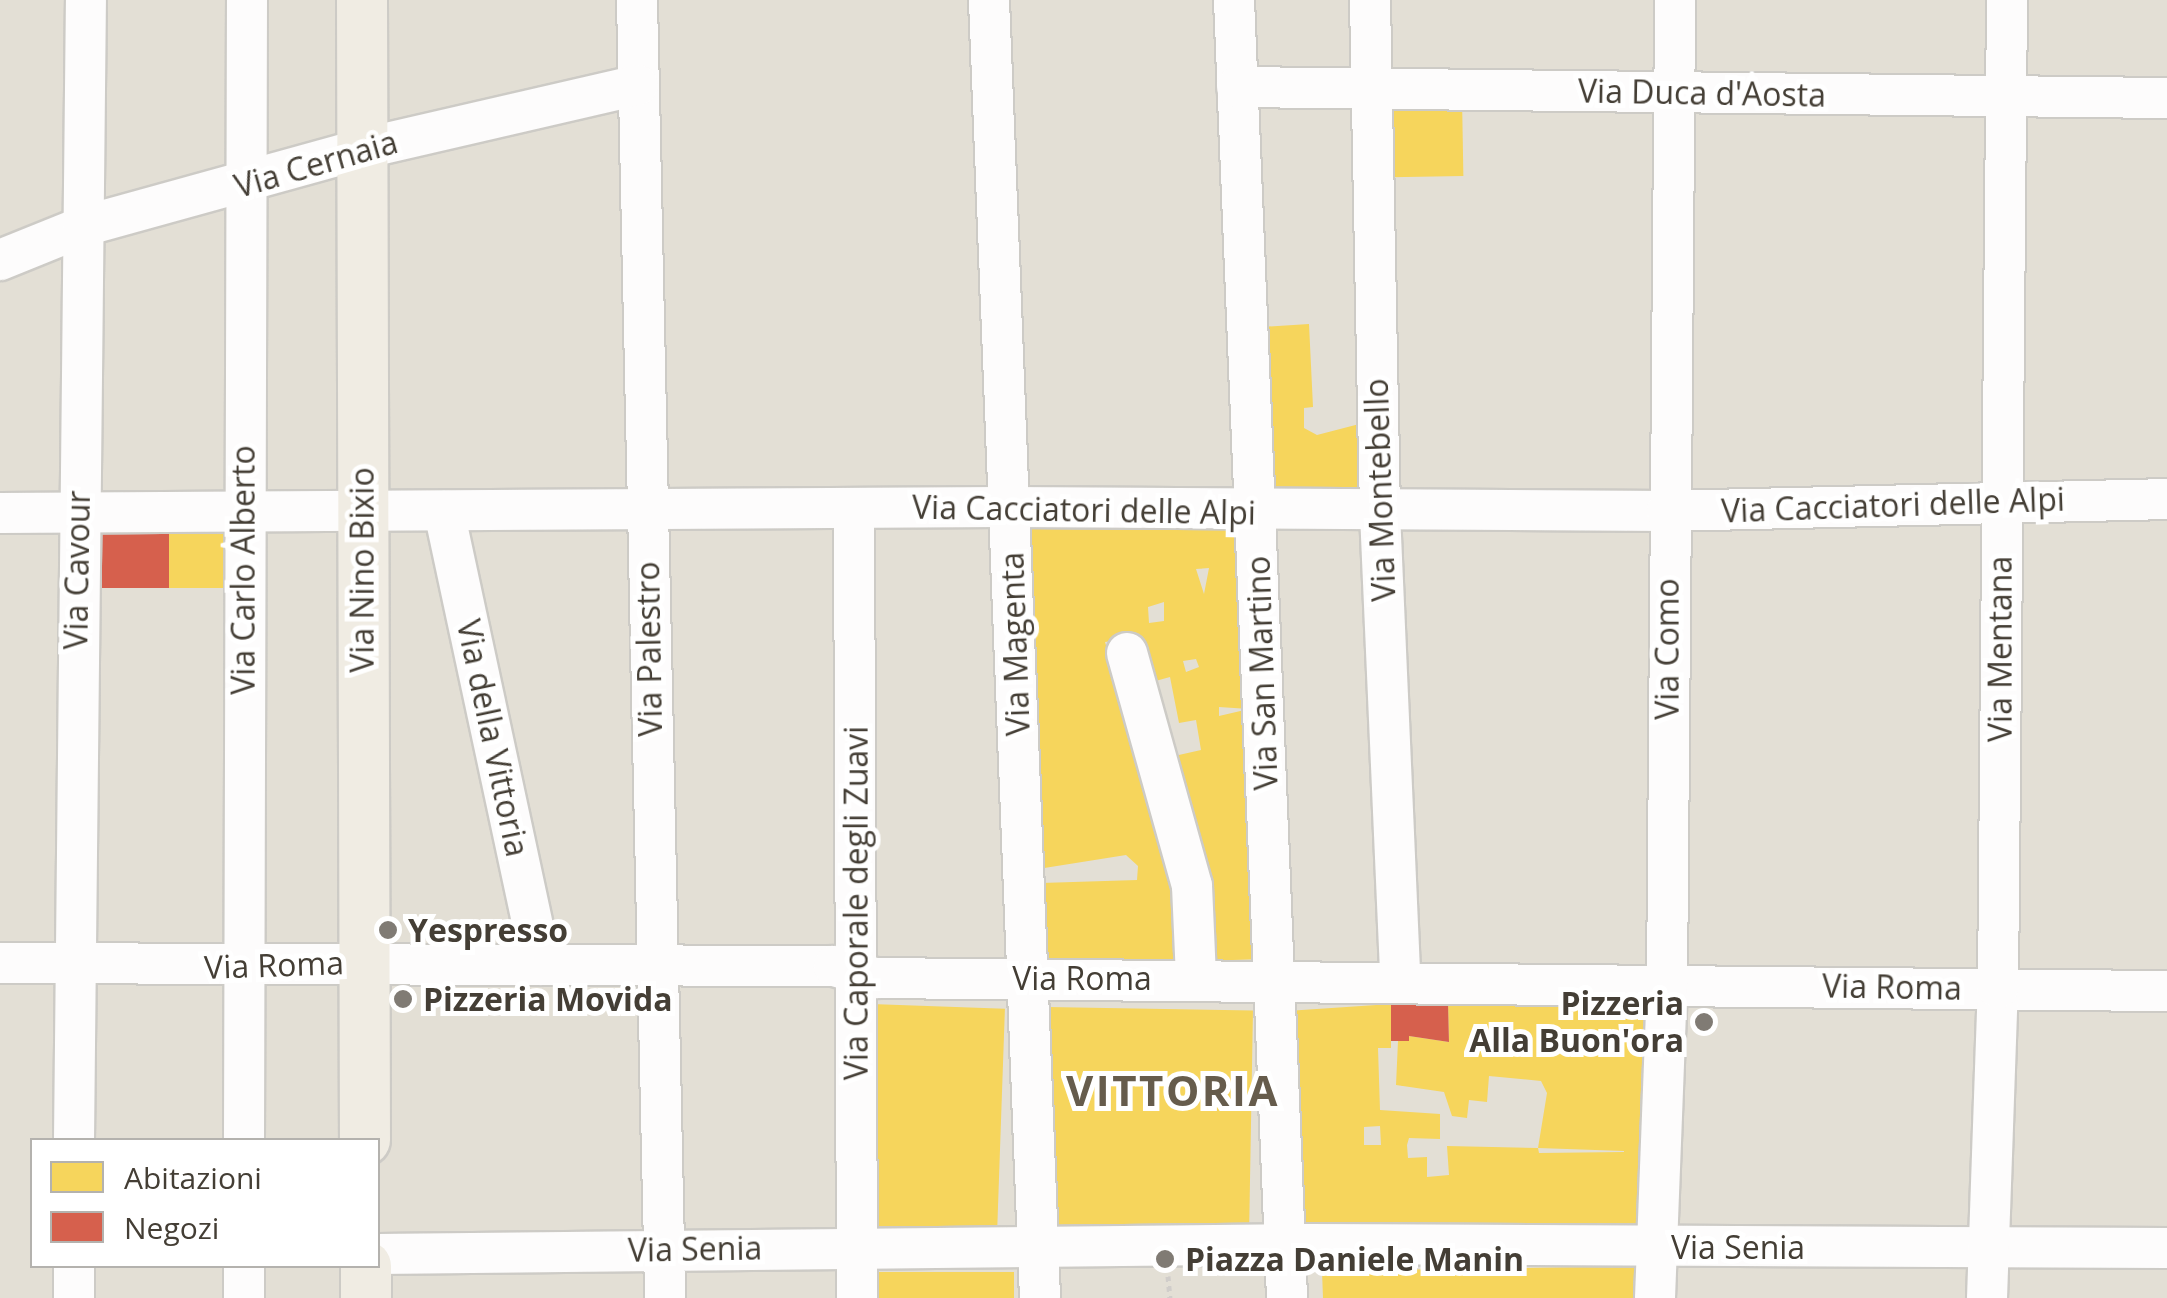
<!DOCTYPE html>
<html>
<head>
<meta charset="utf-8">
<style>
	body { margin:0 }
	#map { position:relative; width:2167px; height:1298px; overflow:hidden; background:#efede8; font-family:"Open Sans",sans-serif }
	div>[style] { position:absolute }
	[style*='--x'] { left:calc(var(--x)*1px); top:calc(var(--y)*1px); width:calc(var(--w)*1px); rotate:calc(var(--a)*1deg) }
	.residential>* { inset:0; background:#e3dfd5 }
	.homes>* { inset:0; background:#f6d55c; transform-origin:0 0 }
	.shops>* { inset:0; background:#d6604d; transform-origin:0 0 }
	.path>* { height:5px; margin-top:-2.5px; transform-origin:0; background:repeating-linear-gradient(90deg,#d0cdca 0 5px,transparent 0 10px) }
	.roads { filter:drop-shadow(2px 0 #cdcbc6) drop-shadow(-2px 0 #cdcbc6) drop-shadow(0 2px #cdcbc6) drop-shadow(0 -2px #cdcbc6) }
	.minor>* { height:40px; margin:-20px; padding:0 20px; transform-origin:20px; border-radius:20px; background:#fdfcfc }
	.major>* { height:50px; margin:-25px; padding:0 25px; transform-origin:25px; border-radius:25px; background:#f0ece3 }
	.dots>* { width:28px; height:28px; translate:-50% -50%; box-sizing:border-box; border:5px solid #fff; border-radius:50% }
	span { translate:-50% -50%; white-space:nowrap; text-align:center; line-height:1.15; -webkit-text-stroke:10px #fff; paint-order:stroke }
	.street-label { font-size:32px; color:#443e35 }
	.poi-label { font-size:32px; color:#443e35; font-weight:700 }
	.left { translate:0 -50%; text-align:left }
	.right { translate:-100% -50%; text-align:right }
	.district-label { font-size:42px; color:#665c4c; font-weight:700; letter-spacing:2.5px }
	.legend { position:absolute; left:30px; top:1138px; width:350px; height:130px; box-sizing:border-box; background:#fff; border:2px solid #b4b2ae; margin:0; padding:12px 18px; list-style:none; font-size:30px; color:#443e35 }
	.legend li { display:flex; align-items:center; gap:20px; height:50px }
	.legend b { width:50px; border:2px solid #b4b2ae }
</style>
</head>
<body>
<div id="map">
	<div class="residential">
		<i style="clip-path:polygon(evenodd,0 0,2167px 0,2167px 1298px,0 1298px,0 0,32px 1140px,378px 1140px,378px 1266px,32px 1266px,32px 1140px)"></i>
	</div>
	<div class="homes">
		<i style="left:1462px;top:97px;width:79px;height:73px;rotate:89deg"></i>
		<i style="clip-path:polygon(1309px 324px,1313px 407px,1304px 408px,1304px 428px,1317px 435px,1367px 422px,1369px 490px,1268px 494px,1260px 327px)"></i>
		<i style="clip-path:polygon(evenodd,1252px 522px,1249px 709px,1219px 707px,1219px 716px,1249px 709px,1264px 959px,1201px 961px,1161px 759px,1201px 750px,1196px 720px,1179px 723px,1170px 677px,1141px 685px,1128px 639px,1105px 642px,1178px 884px,1173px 961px,1043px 958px,1041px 883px,1137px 880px,1138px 866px,1126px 855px,1038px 869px,1028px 524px,1252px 522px,1209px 568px,1204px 594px,1196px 569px,1209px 568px,1252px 522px,1164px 602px,1164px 621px,1149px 623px,1148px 607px,1164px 602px,1252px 522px,1196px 659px,1199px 667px,1186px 672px,1183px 661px,1196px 659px)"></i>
		<i style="left:169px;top:530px;width:56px;height:58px"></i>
		<i style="clip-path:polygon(evenodd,1448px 1002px,1651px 1007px,1645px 1233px,1300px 1225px,1287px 1011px,1391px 1004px,1391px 1048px,1378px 1048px,1380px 1110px,1440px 1114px,1440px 1139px,1409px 1138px,1407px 1145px,1408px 1158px,1427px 1157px,1427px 1177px,1449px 1175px,1447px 1146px,1538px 1148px,1547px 1093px,1541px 1081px,1489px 1076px,1487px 1102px,1469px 1100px,1467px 1118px,1452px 1116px,1444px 1092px,1396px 1085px,1398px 1041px,1409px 1036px,1449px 1042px,1448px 1002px,1380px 1126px,1381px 1145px,1364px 1145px,1364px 1127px,1380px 1126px,1448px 1002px,1538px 1148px,1624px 1151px,1624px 1152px,1539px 1153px,1538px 1148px)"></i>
		<i style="left:871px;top:1004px;width:134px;height:222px;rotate:2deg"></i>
		<i style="left:1047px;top:1007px;width:206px;height:221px;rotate:1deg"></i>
		<i style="clip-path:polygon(1648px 1266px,1647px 1298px,1323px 1298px,1322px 1271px)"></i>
		<i style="left:873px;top:1272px;width:141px;height:26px"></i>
	</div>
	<div class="shops">
		<i style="left:169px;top:530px;width:58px;height:75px;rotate:90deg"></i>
		<i style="clip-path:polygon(1448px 1002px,1449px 1042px,1409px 1036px,1409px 1041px,1391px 1041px,1391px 1004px)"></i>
	</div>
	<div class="path">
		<i style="--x:1168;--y:1276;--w:22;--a:85"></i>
	</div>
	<div class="roads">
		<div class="minor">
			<i style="--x:637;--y:0;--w:1298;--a:88.76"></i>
			<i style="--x:989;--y:0;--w:1299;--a:87.75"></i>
			<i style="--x:1234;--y:0;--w:1299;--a:87.66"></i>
			<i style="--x:1370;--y:0;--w:513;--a:88.88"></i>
			<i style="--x:1380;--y:513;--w:466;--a:87.5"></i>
			<i style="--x:1237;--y:87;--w:930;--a:0.68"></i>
			<i style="--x:0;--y:260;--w:91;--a:-22"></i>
			<i style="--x:84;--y:226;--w:288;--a:-15.5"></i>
			<i style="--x:361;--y:149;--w:284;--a:-13"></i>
			<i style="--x:854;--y:508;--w:790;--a:89.78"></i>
			<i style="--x:444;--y:511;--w:464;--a:77.9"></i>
			<i style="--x:0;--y:513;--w:1010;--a:-0.34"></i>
			<i style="--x:1010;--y:507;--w:657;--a:0.35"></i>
			<i style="--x:1667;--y:511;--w:500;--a:-1.37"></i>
			<i style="--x:1127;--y:653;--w:242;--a:74.4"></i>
			<i style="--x:1192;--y:886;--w:91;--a:87.5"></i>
			<i style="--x:0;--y:963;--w:834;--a:0.21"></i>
			<i style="--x:834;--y:966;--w:43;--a:16.3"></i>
			<i style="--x:875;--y:978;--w:1292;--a:0.58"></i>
			<i style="--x:74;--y:1140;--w:1140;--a:-89.4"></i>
			<i style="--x:244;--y:1140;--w:1140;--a:-89.85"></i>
			<i style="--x:378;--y:1254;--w:930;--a:-0.62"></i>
			<i style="--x:1308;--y:1244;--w:859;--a:0.27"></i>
			<i style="--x:74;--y:1266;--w:32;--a:90"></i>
			<i style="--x:244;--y:1298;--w:32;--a:-90"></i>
			<i style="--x:1655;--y:1298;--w:313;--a:-87.8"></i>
			<i style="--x:1667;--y:985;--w:985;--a:-89.53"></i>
			<i style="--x:1987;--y:1298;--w:310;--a:-88"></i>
			<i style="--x:1998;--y:988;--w:988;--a:-89.48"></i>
		</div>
		<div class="major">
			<i style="--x:362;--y:0;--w:1140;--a:89.85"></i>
			<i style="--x:366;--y:1298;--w:32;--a:-90"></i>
		</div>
	</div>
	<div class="dots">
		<i style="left:388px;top:930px;background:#807b74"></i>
		<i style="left:403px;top:999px;background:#807b74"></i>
		<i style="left:1704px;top:1022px;background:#807b74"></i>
		<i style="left:1165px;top:1259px;background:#807b74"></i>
	</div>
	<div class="street-label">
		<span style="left:1702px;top:93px;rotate:1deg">Via Duca d'Aosta</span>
		<span style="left:316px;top:164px;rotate:-16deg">Via Cernaia</span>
		<span style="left:1380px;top:490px;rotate:-92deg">Via Montebello</span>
		<span style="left:1893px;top:505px;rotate:-2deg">Via Cacciatori delle Alpi</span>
		<span style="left:1084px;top:510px;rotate:1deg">Via Cacciatori delle Alpi</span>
		<span style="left:77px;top:570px;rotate:-89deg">Via Cavour</span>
		<span style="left:243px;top:570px;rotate:-90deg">Via Carlo Alberto</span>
		<span style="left:362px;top:570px;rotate:-90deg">Via Nino Bixio</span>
		<span style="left:1015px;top:644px;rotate:-92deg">Via Magenta</span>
		<span style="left:649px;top:649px;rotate:-91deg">Via Palestro</span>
		<span style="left:1667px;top:649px;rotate:-90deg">Via Como</span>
		<span style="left:2000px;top:649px;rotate:-90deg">Via Mentana</span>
		<span style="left:1262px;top:673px;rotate:-92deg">Via San Martino</span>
		<span style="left:493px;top:738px;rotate:78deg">Via della Vittoria</span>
		<span style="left:856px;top:903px;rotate:-90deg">Via Caporale degli Zuavi</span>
		<span style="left:274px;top:965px;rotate:-2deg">Via Roma</span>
		<span style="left:1082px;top:978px">Via Roma</span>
		<span style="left:1892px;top:987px;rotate:1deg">Via Roma</span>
		<span style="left:1738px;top:1247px">Via Senia</span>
		<span style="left:695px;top:1249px;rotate:-1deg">Via Senia</span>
	</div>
	<div class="poi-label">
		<span class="left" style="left:408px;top:930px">Yespresso</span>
		<span class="left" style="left:423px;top:999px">Pizzeria Movida</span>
		<span class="right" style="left:1684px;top:1022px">Pizzeria<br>Alla Buon'ora</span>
		<span class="left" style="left:1185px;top:1259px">Piazza Daniele Manin</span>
	</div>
	<div class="district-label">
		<span style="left:1173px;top:1090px">VITTORIA</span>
	</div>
	<ul class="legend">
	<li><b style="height:28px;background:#f6d55c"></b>Abitazioni</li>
	<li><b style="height:28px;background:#d6604d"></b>Negozi</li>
	</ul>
</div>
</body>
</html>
